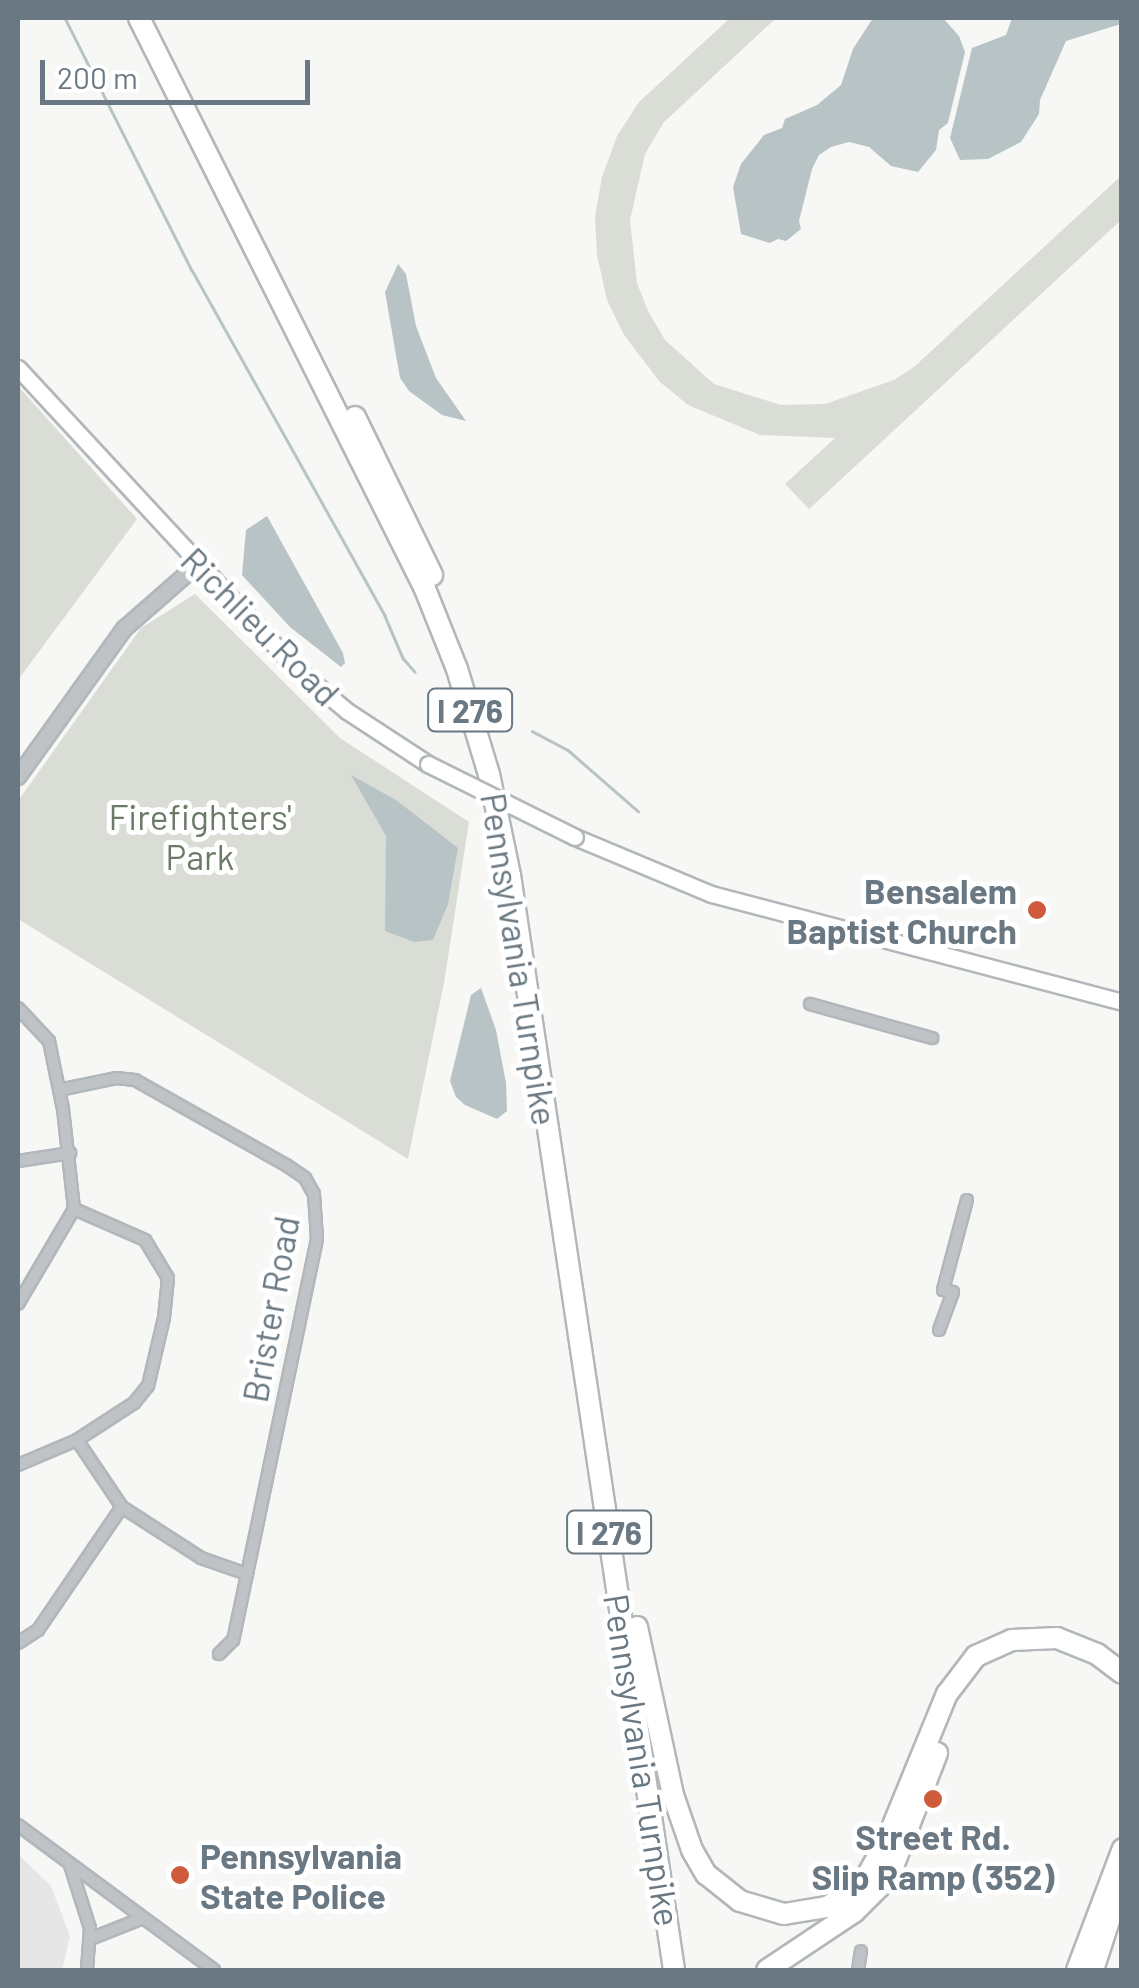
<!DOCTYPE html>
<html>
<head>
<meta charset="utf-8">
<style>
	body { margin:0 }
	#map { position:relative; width:1139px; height:1988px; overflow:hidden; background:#f7f7f5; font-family:Barlow,sans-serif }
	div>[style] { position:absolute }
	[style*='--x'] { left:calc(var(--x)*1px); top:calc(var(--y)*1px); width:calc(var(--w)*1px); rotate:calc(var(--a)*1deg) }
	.built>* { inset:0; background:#e5e6e5 }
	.green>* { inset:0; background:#d9ddd6 }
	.water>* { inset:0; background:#b8c3c6 }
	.stream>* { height:2.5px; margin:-1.25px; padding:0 1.25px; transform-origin:1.25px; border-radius:1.25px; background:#b8c3c6 }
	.roads { filter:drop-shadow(2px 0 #b1b7ba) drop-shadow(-2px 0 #b1b7ba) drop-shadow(0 2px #b1b7ba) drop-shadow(0 -2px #b1b7ba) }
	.minor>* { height:10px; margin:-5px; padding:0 5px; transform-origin:5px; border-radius:5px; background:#bfc3c6 }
	.tertiary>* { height:14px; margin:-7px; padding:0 7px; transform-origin:7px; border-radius:7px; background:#bfc3c6 }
	.secondary>* { height:15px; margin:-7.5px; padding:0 7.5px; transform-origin:7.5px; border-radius:7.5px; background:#fff }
	.primary>* { height:18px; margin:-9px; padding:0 9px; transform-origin:9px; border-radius:9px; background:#fff }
	.motorway>* { height:20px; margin:-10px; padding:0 10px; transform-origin:10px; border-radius:10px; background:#fff }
	.bridges { filter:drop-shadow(2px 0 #b1b7ba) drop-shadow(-2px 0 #b1b7ba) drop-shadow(0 2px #b1b7ba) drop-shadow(0 -2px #b1b7ba) }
	.secondary-bridge>* { height:15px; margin:-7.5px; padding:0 7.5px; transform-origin:7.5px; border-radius:7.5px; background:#fff }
	.dots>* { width:28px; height:28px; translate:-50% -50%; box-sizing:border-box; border:5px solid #fff; border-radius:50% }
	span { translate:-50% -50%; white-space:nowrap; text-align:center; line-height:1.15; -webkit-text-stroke:10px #fff; paint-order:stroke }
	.shield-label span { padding:2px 8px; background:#fff; border:2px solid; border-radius:8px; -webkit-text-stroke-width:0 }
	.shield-label { font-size:32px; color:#697882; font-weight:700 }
	.street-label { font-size:35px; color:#697882 }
	.park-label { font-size:35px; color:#6c7a68 }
	.poi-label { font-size:35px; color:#697882; font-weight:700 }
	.right { translate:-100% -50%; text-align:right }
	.left { translate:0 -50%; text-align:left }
	.frame { position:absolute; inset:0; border:20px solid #697882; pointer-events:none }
	.scale { position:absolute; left:40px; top:60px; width:270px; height:45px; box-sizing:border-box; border:5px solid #697882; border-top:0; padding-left:12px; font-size:30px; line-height:35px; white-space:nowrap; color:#697882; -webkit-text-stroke:8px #fff; paint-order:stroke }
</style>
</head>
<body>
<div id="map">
	<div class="built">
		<i style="clip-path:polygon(18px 1854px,51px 1886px,70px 1936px,62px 1970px,18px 1970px)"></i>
	</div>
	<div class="green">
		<i style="clip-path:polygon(730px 18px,776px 18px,664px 122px,645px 154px,630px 220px,637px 283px,648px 311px,665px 340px,714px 384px,781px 405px,825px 404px,894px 380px,915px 366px,1121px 176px,1121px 220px,809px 509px,785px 484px,835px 438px,760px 435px,688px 405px,660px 382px,624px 335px,607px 300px,597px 255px,595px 217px,602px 177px,617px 136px,639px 102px)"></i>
		<i style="clip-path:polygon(18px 386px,137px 519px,18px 680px)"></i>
		<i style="clip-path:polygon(195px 594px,340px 738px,469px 822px,444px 983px,408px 1159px,18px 919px,18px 801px,141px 628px)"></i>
	</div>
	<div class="water">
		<i style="clip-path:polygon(873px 18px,943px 18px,959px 36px,965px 52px,948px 123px,939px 130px,936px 150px,918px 172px,891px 166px,869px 147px,849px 142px,831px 147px,819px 155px,812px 169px,799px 221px,801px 229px,786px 241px,778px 239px,770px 243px,741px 234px,733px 187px,741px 164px,764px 135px,782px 128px,785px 119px,817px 105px,841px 85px,853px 49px)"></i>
		<i style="clip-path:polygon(1012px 18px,1121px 18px,1121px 24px,1066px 41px,1040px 100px,1039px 114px,1021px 142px,988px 159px,960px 160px,950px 138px,972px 48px,1006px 35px)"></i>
		<i style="clip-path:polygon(398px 264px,406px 274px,416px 326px,436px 378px,466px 421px,442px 415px,409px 391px,400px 378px,385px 292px)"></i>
		<i style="clip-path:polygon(267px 516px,343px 653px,345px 663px,341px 667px,290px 627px,242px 575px,246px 530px)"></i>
		<i style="clip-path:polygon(351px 775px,396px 800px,458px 848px,448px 904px,433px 940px,414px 942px,385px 931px,386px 836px)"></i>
		<i style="clip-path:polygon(481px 988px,496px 1030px,506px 1083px,507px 1111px,497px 1119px,465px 1105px,456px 1097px,450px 1081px,471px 995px)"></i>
	</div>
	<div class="stream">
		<i style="--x:65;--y:18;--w:282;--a:63.3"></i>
		<i style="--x:192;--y:270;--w:396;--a:60.8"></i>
		<i style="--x:385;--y:616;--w:46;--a:66.8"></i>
		<i style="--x:403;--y:658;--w:18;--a:49"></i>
		<i style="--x:532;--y:731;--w:41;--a:27.8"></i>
		<i style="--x:568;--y:750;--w:93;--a:41.1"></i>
	</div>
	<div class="roads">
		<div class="minor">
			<i style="--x:810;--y:1004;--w:127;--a:15.6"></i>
			<i style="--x:18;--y:1008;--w:45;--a:46.8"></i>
			<i style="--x:49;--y:1041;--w:69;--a:78.4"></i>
			<i style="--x:63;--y:1109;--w:101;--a:83.7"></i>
			<i style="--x:74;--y:1209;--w:110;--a:120.5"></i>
			<i style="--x:59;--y:1090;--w:58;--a:-11.9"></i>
			<i style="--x:116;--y:1078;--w:19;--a:6"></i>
			<i style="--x:135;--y:1080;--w:173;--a:29.4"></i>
			<i style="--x:286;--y:1165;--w:23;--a:34"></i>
			<i style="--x:305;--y:1178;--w:18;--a:61"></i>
			<i style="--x:314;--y:1194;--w:45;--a:86.2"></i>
			<i style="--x:317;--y:1239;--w:410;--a:101.8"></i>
			<i style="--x:233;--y:1640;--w:20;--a:135"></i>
			<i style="--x:18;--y:1161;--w:53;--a:-8.7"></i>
			<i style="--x:939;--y:1330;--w:40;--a:-69.8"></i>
			<i style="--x:953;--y:1292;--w:10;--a:-169"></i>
			<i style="--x:943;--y:1290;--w:93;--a:-75.1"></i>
			<i style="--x:77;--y:1440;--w:81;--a:56.1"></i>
			<i style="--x:122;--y:1507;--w:94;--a:32.8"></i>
			<i style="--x:201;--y:1558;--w:49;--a:19.2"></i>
			<i style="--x:18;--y:1465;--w:64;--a:-23"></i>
			<i style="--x:77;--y:1440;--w:68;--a:-33"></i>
			<i style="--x:134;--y:1403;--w:22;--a:-51"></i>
			<i style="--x:148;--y:1386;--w:70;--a:-76.8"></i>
			<i style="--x:164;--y:1318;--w:40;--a:-84.3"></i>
			<i style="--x:168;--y:1278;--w:44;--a:-121.2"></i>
			<i style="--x:145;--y:1240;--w:77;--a:-156.4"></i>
			<i style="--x:18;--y:1643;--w:24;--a:-33"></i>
			<i style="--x:38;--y:1630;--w:149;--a:-55.7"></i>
			<i style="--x:18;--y:1825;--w:244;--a:36.5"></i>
			<i style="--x:70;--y:1865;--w:66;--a:72.4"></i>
			<i style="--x:90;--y:1928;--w:42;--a:94.1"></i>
			<i style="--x:90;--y:1939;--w:57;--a:-21.6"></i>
			<i style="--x:858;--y:1970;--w:19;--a:-81"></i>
		</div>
		<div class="tertiary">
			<i style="--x:18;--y:777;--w:182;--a:-54.4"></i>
			<i style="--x:124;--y:629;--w:97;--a:-41.2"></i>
		</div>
		<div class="secondary">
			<i style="--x:18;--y:368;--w:409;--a:47.2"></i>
			<i style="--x:296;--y:668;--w:67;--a:40.1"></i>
			<i style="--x:347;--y:711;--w:97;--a:33.2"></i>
			<i style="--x:575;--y:837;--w:147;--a:22.7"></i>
			<i style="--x:711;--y:894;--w:425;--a:14.7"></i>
		</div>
		<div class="primary">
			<i style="--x:1076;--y:1970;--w:130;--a:-69.3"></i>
			<i style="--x:1094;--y:1970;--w:90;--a:-72"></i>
		</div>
		<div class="motorway">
			<i style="--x:139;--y:18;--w:639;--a:63.39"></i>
			<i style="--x:425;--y:589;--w:86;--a:68.2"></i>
			<i style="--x:457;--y:669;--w:110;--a:73.1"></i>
			<i style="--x:489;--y:774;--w:103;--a:78.3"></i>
			<i style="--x:510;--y:875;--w:1107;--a:81.48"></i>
			<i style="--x:355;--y:417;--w:176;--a:64"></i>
			<i style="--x:637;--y:1627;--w:172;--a:77.9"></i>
			<i style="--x:673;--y:1795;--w:58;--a:70.9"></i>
			<i style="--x:692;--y:1850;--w:28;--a:60"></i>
			<i style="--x:706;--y:1874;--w:43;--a:38.5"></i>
			<i style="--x:740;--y:1901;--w:46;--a:16.5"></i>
			<i style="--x:784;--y:1914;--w:44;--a:-9.2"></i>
			<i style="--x:827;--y:1907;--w:32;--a:-32"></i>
			<i style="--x:854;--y:1890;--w:19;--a:-47"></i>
			<i style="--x:867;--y:1876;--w:41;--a:-60.9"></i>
			<i style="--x:887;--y:1840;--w:158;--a:-67.7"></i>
			<i style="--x:947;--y:1694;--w:48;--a:-52.7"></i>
			<i style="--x:976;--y:1656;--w:39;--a:-24"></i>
			<i style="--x:1012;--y:1640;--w:45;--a:-2.5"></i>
			<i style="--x:1057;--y:1638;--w:43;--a:21.8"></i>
			<i style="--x:1097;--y:1654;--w:31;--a:37"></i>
			<i style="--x:767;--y:1970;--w:105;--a:-33.7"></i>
			<i style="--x:854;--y:1912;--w:49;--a:-45"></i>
			<i style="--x:889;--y:1877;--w:133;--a:-68.8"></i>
		</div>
	</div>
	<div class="bridges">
		<div class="secondary-bridge">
			<i style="--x:428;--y:764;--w:164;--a:26.4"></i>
		</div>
	</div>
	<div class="dots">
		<i style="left:1037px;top:910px;background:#d05a3c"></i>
		<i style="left:933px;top:1799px;background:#d05a3c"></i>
		<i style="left:180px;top:1875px;background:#d05a3c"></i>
	</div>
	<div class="shield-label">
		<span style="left:470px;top:710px">I 276</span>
		<span style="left:609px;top:1532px">I 276</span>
	</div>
	<div class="street-label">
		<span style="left:261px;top:626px;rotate:45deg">Richlieu Road</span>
		<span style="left:520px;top:959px;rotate:81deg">Pennsylvania Turnpike</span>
		<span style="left:270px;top:1309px;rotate:-80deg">Brister Road</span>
		<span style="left:643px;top:1760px;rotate:81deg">Pennsylvania Turnpike</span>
	</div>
	<div class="park-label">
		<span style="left:200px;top:836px">Firefighters'<br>Park</span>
	</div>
	<div class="poi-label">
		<span class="right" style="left:1017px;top:910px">Bensalem<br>Baptist Church</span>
		<span style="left:933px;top:1856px">Street Rd.<br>Slip Ramp (352)</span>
		<span class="left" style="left:200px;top:1875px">Pennsylvania<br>State Police</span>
	</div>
	<div class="frame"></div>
	<div class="scale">200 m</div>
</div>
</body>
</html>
